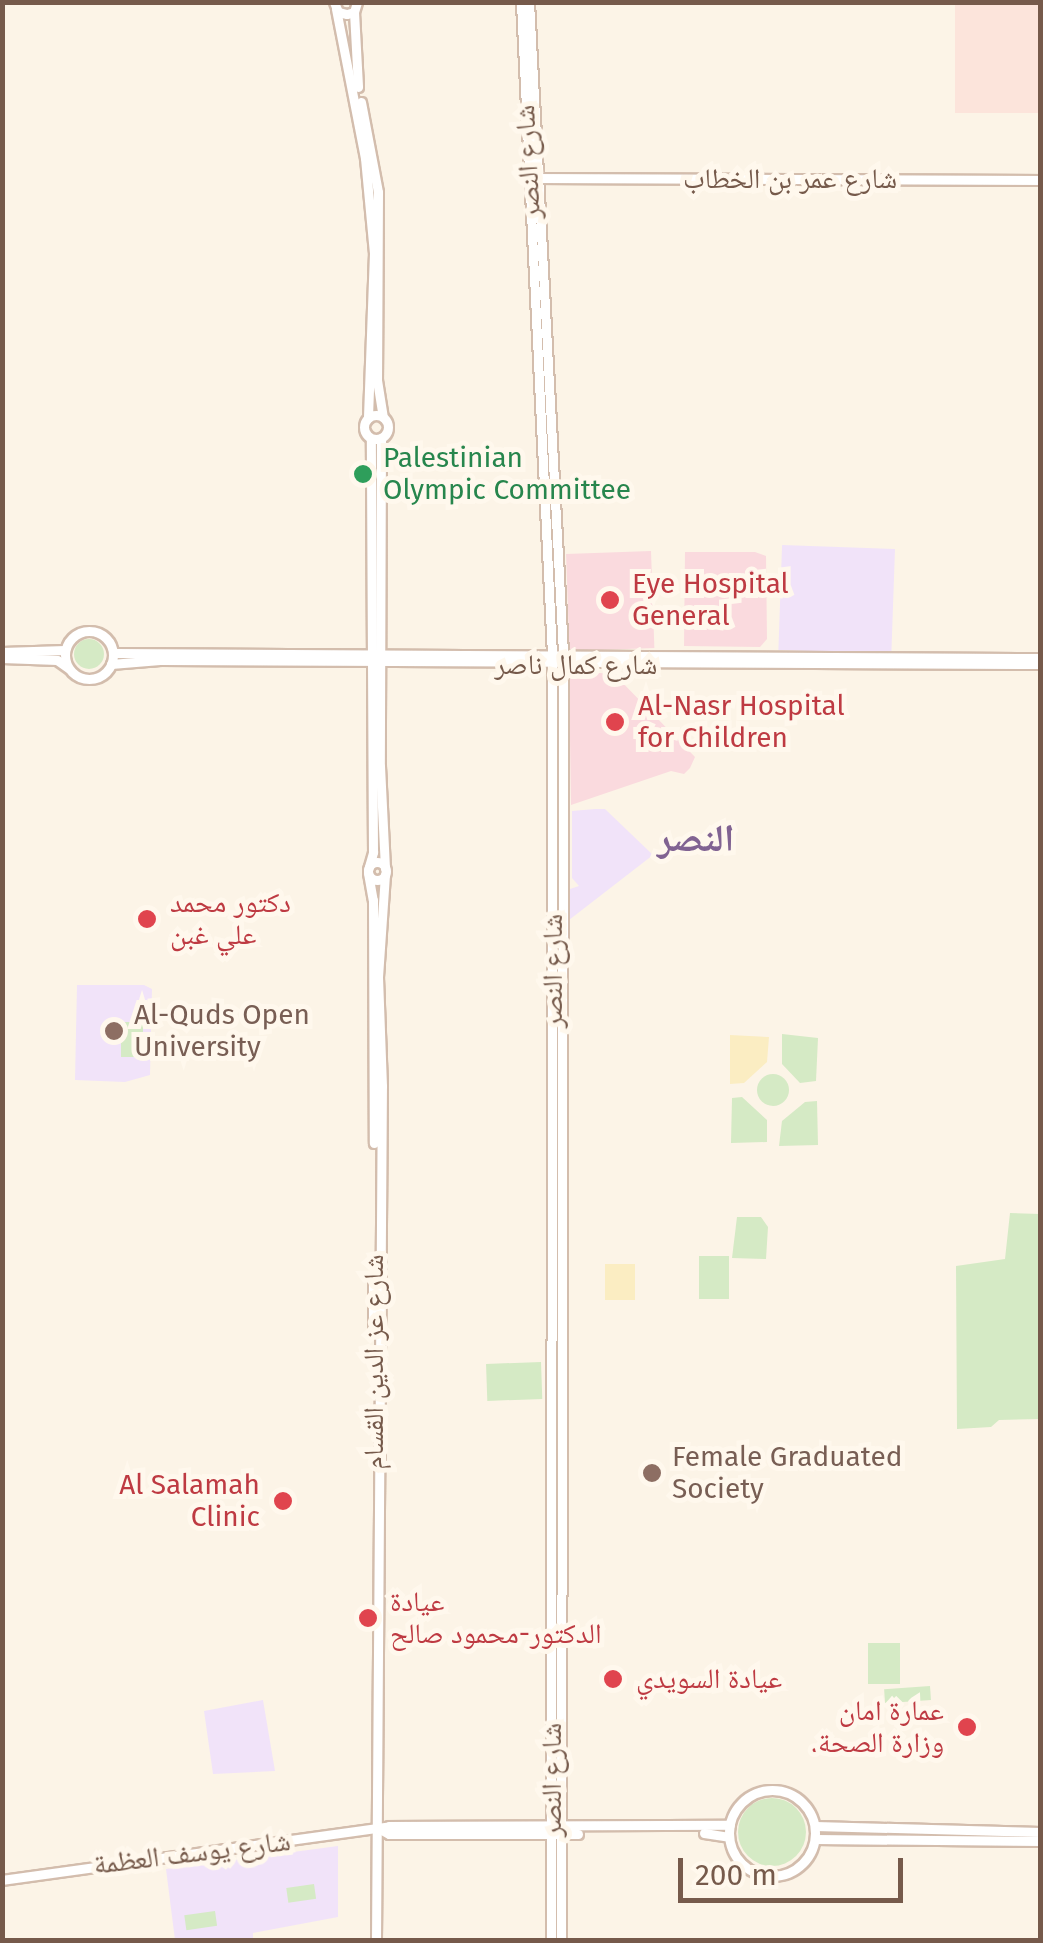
<!DOCTYPE html>
<html>
<head>
<meta charset="utf-8">
<style>
	body { margin:0 }
	#map { position:relative; width:1043px; height:1943px; overflow:hidden; background:#fcf4e7; font-family:"Fira Sans","Noto Naskh Arabic",sans-serif }
	div>[style] { position:absolute }
	[style*='--x'] { left:calc(var(--x)*1px); top:calc(var(--y)*1px); width:calc(var(--w)*1px); rotate:calc(var(--a)*1deg) }
	.commercial>* { inset:0; background:#fce4db; transform-origin:0 0 }
	.education>* { inset:0; background:#f1e3f9; transform-origin:0 0 }
	.medical>* { inset:0; background:#fadade; transform-origin:0 0 }
	.green>* { inset:0; background:#d5eac5; transform-origin:0 0 }
	.round { border-radius:50% }
	.sand>* { inset:0; background:#fbedc2; transform-origin:0 0 }
	.roads { filter:drop-shadow(2px 0 #d3bdad) drop-shadow(-2px 0 #d3bdad) drop-shadow(0 2px #d3bdad) drop-shadow(0 -2px #d3bdad) }
	.secondary>* { height:9px; margin:-4.5px; padding:0 4.5px; transform-origin:4.5px; border-radius:4.5px; background:#fff }
	.secondary>.ring { margin:-4.5px; padding:0; box-sizing:content-box; background:none; border:9px solid #fff; border-radius:50% }
	.dots>* { width:28px; height:28px; translate:-50% -50%; box-sizing:border-box; border:5px solid #fff8ed; border-radius:50% }
	span { translate:-50% -50%; white-space:nowrap; text-align:center; line-height:1.15; -webkit-text-stroke:10px #fff8ed; paint-order:stroke }
	.street-label { font-size:28px; color:#765a4b }
	.leisure-label { font-size:28px; color:#27864d }
	.left { translate:0 -50%; text-align:left }
	.health-label { font-size:28px; color:#be3a42 }
	.right { translate:-100% -50%; text-align:right }
	.education-label { font-size:28px; color:#785e54 }
	.district-label { font-size:38px; color:#816392; font-weight:700 }
	.frame { position:absolute; inset:0; border:5px solid #765a4b; pointer-events:none }
	.scale { position:absolute; left:678px; top:1858px; width:225px; height:45px; box-sizing:border-box; border:5px solid #765a4b; border-top:0; padding-left:12px; font-size:30px; line-height:35px; white-space:nowrap; color:#765a4b; -webkit-text-stroke:8px #fff8ed; paint-order:stroke }
</style>
</head>
<body>
<div id="map">
	<div class="commercial">
		<i style="left:955px;top:3px;width:85px;height:110px"></i>
	</div>
	<div class="education">
		<i style="left:895px;top:549px;width:105px;height:113px;rotate:92deg"></i>
		<i style="clip-path:polygon(595px 809px,605px 809px,653px 855px,569px 920px,570px 889px,579px 886px,572px 878px,572px 811px)"></i>
		<i style="clip-path:polygon(77px 985px,144px 985px,152px 989px,150px 1075px,125px 1082px,75px 1080px)"></i>
		<i style="clip-path:polygon(263px 1700px,275px 1771px,213px 1774px,204px 1711px)"></i>
		<i style="clip-path:polygon(338px 1846px,338px 1917px,253px 1933px,253px 1940px,175px 1940px,166px 1869px)"></i>
	</div>
	<div class="medical">
		<i style="left:651px;top:551px;width:97px;height:85px;rotate:88deg"></i>
		<i style="clip-path:polygon(685px 552px,755px 552px,766px 556px,767px 639px,760px 647px,684px 646px)"></i>
		<i style="clip-path:polygon(569px 671px,614px 674px,695px 757px,690px 768px,684px 774px,671px 771px,571px 805px)"></i>
	</div>
	<div class="green">
		<i class="round" style="left:74px;top:639px;width:30px;height:30px"></i>
		<i style="left:121px;top:1022px;width:22px;height:35px"></i>
		<i style="clip-path:polygon(782px 1034px,818px 1038px,816px 1081px,800px 1083px,782px 1064px)"></i>
		<i class="round" style="left:757px;top:1074px;width:32px;height:32px"></i>
		<i style="clip-path:polygon(742px 1097px,767px 1120px,767px 1142px,731px 1143px,732px 1098px)"></i>
		<i style="clip-path:polygon(817px 1101px,818px 1145px,779px 1146px,782px 1121px,805px 1102px)"></i>
		<i style="clip-path:polygon(1010px 1213px,1040px 1214px,1040px 1419px,999px 1420px,991px 1427px,957px 1429px,956px 1266px,1005px 1259px)"></i>
		<i style="clip-path:polygon(737px 1217px,761px 1217px,768px 1227px,766px 1259px,732px 1258px)"></i>
		<i style="left:699px;top:1256px;width:30px;height:43px"></i>
		<i style="left:541px;top:1362px;width:37px;height:55px;rotate:88deg"></i>
		<i style="left:868px;top:1643px;width:32px;height:41px"></i>
		<i style="left:930px;top:1686px;width:14px;height:46px;rotate:86deg"></i>
		<i class="round" style="left:738px;top:1798px;width:68px;height:68px"></i>
		<i style="left:314px;top:1884px;width:15px;height:28px;rotate:82deg"></i>
		<i style="left:215px;top:1911px;width:15px;height:31px;rotate:82deg"></i>
	</div>
	<div class="sand">
		<i style="clip-path:polygon(730px 1035px,769px 1037px,767px 1062px,744px 1083px,730px 1084px)"></i>
		<i style="left:605px;top:1264px;width:30px;height:36px"></i>
	</div>
	<div class="roads">
		<div class="secondary">
			<i style="--x:334;--y:2;--w:11;--a:68"></i>
			<i style="--x:338;--y:12;--w:9;--a:13"></i>
			<i style="--x:347;--y:14;--w:7;--a:-16"></i>
			<i style="--x:354;--y:12;--w:10;--a:-73"></i>
			<i style="--x:521;--y:2;--w:654;--a:87.28"></i>
			<i style="--x:552;--y:655;--w:1285;--a:90.04"></i>
			<i style="--x:529;--y:2;--w:653;--a:87.01"></i>
			<i style="--x:563;--y:654;--w:1286;--a:90.09"></i>
			<i style="--x:336;--y:9;--w:152;--a:79"></i>
			<i style="--x:365;--y:158;--w:95;--a:84.6"></i>
			<i style="--x:374;--y:253;--w:165;--a:92.1"></i>
			<i style="--x:354;--y:12;--w:75;--a:86.9"></i>
			<i style="--x:361;--y:102;--w:92;--a:79.3"></i>
			<i style="--x:378;--y:192;--w:188;--a:90.3"></i>
			<i style="--x:377;--y:380;--w:37;--a:81"></i>
			<i style="--x:539;--y:178;--w:501;--a:0.23"></i>
			<i class="ring" style="left:364px;top:415px;width:15px;height:15px"></i>
			<i style="--x:381;--y:438;--w:328;--a:90.2"></i>
			<i style="--x:380;--y:766;--w:103;--a:87.2"></i>
			<i class="ring" style="left:65px;top:631px;width:39px;height:39px"></i>
			<i style="--x:2;--y:652;--w:63;--a:-1.8"></i>
			<i style="--x:113;--y:653;--w:927;--a:0.31"></i>
			<i style="--x:2;--y:658;--w:55;--a:2.1"></i>
			<i style="--x:57;--y:660;--w:14;--a:36"></i>
			<i style="--x:111;--y:664;--w:49;--a:-4.7"></i>
			<i style="--x:160;--y:660;--w:880;--a:0.26"></i>
			<i class="ring" style="left:368px;top:862px;width:9px;height:9px"></i>
			<i style="--x:368;--y:870;--w:19;--a:-74"></i>
			<i style="--x:373;--y:852;--w:413;--a:-90.3"></i>
			<i style="--x:368;--y:873;--w:27;--a:80"></i>
			<i style="--x:373;--y:900;--w:243;--a:89.8"></i>
			<i style="--x:373;--y:1333;--w:49;--a:-90"></i>
			<i class="ring" style="left:729px;top:1790px;width:77px;height:77px"></i>
			<i style="--x:815;--y:1826;--w:225;--a:1.5"></i>
			<i style="--x:382;--y:1830;--w:8;--a:30"></i>
			<i style="--x:389;--y:1834;--w:189;--a:0"></i>
			<i style="--x:704;--y:1833;--w:25;--a:9"></i>
			<i style="--x:815;--y:1839;--w:225;--a:0.5"></i>
			<i style="--x:2;--y:1880;--w:391;--a:-7.9"></i>
			<i style="--x:389;--y:1826;--w:341;--a:-0.2"></i>
			<i style="--x:376;--y:1940;--w:854;--a:-89.6"></i>
			<i style="--x:382;--y:1086;--w:109;--a:-92.1"></i>
			<i style="--x:378;--y:977;--w:103;--a:-86.1"></i>
		</div>
	</div>
	<div class="dots">
		<i style="left:363px;top:474px;background:#2e9e5b"></i>
		<i style="left:610px;top:600px;background:#e0444e"></i>
		<i style="left:615px;top:722px;background:#e0444e"></i>
		<i style="left:147px;top:919px;background:#e0444e"></i>
		<i style="left:114px;top:1031px;background:#8d6e63"></i>
		<i style="left:652px;top:1473px;background:#8d6e63"></i>
		<i style="left:283px;top:1501px;background:#e0444e"></i>
		<i style="left:368px;top:1618px;background:#e0444e"></i>
		<i style="left:613px;top:1679px;background:#e0444e"></i>
		<i style="left:967px;top:1727px;background:#e0444e"></i>
	</div>
	<div class="street-label">
		<span style="left:528px;top:162px;rotate:-93deg">شارع النصر</span>
		<span style="left:790px;top:179px">شارع عمر بن الخطاب</span>
		<span style="left:576px;top:665px">شارع كمال ناصر</span>
		<span style="left:553px;top:971px;rotate:-90deg">شارع النصر</span>
		<span style="left:374px;top:1362px;rotate:-90deg">شارع عز الدين القسام</span>
		<span style="left:552px;top:1780px;rotate:-90deg">شارع النصر</span>
		<span style="left:192px;top:1853px;rotate:-7deg">شارع يوسف العظمة</span>
	</div>
	<div class="leisure-label">
		<span class="left" style="left:383px;top:474px">Palestinian<br>Olympic Committee</span>
	</div>
	<div class="health-label">
		<span class="left" style="left:632px;top:600px">Eye Hospital<br>General</span>
		<span class="left" style="left:638px;top:722px">Al-Nasr Hospital<br>for Children</span>
		<span class="left" style="left:170px;top:919px">دكتور محمد<br>علي غبن</span>
		<span class="right" style="left:260px;top:1501px">Al Salamah<br>Clinic</span>
		<span class="left" style="left:390px;top:1618px">عيادة<br>الدكتور-محمود صالح</span>
		<span class="left" style="left:636px;top:1679px">عيادة السويدي</span>
		<span class="right" style="left:944px;top:1727px">عمارة امان<br>.وزارة الصحة</span>
	</div>
	<div class="education-label">
		<span class="left" style="left:134px;top:1031px">Al-Quds Open<br>University</span>
		<span class="left" style="left:672px;top:1473px">Female Graduated<br>Society</span>
	</div>
	<div class="district-label">
		<span style="left:696px;top:839px">النصر</span>
	</div>
	<div class="frame"></div>
	<div class="scale">200 m</div>
</div>
</body>
</html>
